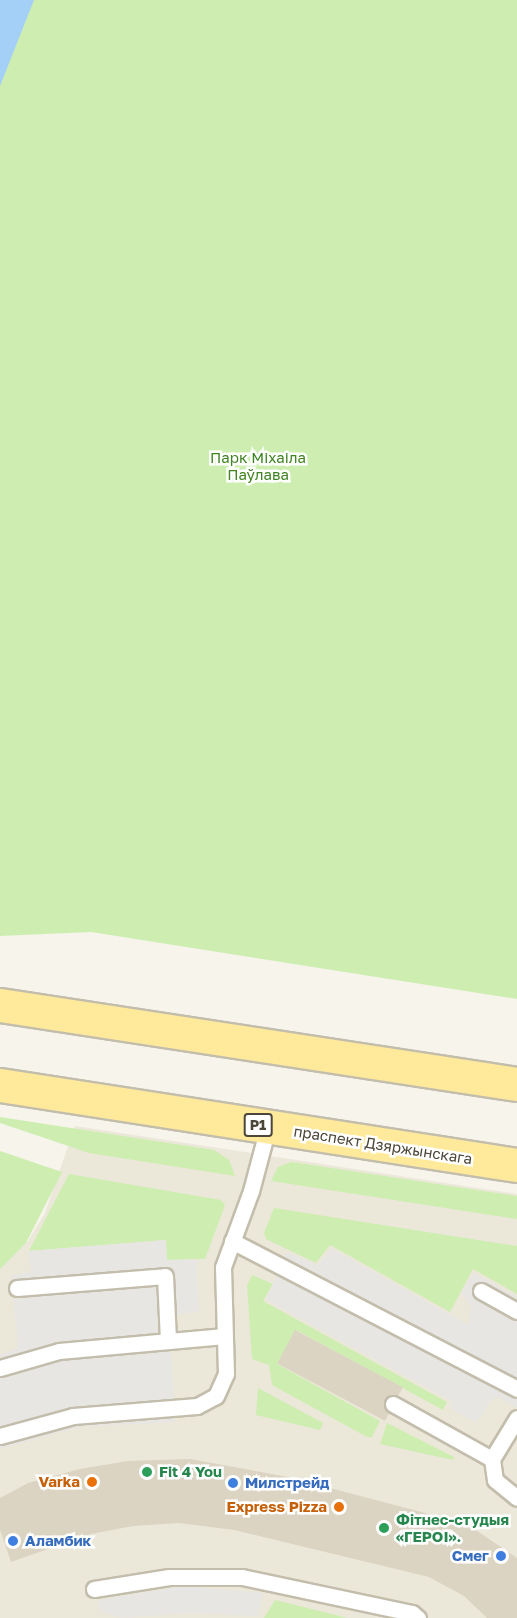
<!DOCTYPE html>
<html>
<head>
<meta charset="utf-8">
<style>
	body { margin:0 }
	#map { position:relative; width:517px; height:1618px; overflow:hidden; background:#f7f4eb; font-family:"Golos Text",sans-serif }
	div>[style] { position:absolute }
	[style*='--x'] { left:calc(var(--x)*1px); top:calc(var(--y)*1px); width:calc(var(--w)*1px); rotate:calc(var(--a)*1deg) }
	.residential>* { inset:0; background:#ebe7d9 }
	.green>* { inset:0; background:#ceeeb1 }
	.parking>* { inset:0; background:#e8e6e2 }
	.water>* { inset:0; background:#a4cff7 }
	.building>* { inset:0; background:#dcd4c2; transform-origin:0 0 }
	.roads { filter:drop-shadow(2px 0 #c3bdac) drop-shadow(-2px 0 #c3bdac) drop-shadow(0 2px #c3bdac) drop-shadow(0 -2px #c3bdac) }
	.service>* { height:15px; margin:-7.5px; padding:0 7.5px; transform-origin:7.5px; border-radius:7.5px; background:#fff }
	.primary>* { height:33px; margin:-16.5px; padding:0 16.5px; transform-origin:16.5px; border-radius:16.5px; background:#ffea9c }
	.dots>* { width:16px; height:16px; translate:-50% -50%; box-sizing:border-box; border:3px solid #fff; border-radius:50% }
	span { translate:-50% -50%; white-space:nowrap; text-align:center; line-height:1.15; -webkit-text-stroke:5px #fff; paint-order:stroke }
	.shield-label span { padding:2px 4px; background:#fff; border:2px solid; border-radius:4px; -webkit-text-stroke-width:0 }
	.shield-label { font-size:14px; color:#4c4638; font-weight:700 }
	.park-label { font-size:15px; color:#418424 }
	.street-label { font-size:15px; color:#4c4638 }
	.leisure-label { font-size:15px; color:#27864d; font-weight:700 }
	.left { translate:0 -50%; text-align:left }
	.food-label { font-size:15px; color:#c56008; font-weight:700 }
	.right { translate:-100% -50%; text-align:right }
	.shop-label { font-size:15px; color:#366cbe; font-weight:700 }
</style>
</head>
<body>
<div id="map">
	<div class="residential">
		<i style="clip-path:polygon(75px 1126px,517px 1194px,517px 1618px,0 1618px,0 1267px,28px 1241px,45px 1213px)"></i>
	</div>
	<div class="green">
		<i style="clip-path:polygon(0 0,517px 0,517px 999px,91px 932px,0 936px)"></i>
		<i style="clip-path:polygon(0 1117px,214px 1150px,229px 1160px,235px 1176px,89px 1153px,0 1123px)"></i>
		<i style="clip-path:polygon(0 1151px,62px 1172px,26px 1243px,0 1269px)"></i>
		<i style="clip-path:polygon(292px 1162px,517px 1196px,517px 1219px,271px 1181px,278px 1167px)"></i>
		<i style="clip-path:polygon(69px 1174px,221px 1200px,225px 1205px,205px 1259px,167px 1260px,165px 1240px,29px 1251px)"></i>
		<i style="clip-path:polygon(274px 1208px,517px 1246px,517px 1294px,473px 1269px,450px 1312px,330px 1245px,316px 1263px,266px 1239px,264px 1233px)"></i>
		<i style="clip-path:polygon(252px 1275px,273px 1284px,263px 1301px,447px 1402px,443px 1410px,296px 1330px,277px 1364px,380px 1421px,372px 1437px,367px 1437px,272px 1385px,269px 1365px,252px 1359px,247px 1285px)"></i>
		<i style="clip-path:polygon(258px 1388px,323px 1423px,320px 1430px,256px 1415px)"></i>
		<i style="clip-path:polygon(387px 1423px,454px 1457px,453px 1460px,380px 1444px)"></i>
		<i style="clip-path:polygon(275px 1600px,348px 1618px,264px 1618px)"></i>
	</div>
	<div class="parking">
		<i style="clip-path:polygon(166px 1240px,167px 1260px,196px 1259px,199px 1312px,178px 1314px,171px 1353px,175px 1422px,79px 1427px,0 1449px,0 1355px,18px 1348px,11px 1275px,31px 1272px,29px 1251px)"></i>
		<i style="clip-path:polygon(331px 1248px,469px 1325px,471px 1307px,461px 1293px,474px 1273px,517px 1297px,517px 1408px,499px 1398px,492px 1399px,476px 1423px,450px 1408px,453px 1402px,266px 1300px,286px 1252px,318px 1265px)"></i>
		<i style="clip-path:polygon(183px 1586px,263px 1593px,258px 1616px,189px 1613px,121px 1618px,100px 1611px,98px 1600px)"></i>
	</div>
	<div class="water">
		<i style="clip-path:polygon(0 0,34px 0,0 86px)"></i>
	</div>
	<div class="building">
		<i style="left:295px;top:1330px;width:122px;height:38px;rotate:28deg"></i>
		<i style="clip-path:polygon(190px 1459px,288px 1477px,467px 1524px,517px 1558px,517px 1618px,487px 1618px,464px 1596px,429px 1577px,234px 1530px,179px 1523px,133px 1526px,91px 1534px,11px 1562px,0 1530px,0 1498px,28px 1483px,80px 1469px,128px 1461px)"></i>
	</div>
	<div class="roads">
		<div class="service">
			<i style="--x:232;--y:1241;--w:321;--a:27.4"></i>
			<i style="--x:17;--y:1288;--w:148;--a:-4.6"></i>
			<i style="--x:165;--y:1276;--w:63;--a:87.3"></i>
			<i style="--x:481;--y:1291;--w:41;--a:29.1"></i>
			<i style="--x:0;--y:1368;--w:61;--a:-16.1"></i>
			<i style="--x:59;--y:1351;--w:166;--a:-5.2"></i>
			<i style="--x:393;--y:1404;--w:113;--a:29.1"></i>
			<i style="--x:492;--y:1459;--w:21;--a:82"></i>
			<i style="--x:495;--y:1480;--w:28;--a:39"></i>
			<i style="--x:0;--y:1436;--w:76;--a:-15.3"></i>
			<i style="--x:73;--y:1416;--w:124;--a:-4.6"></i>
			<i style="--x:197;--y:1406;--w:21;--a:-28"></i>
			<i style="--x:216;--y:1396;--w:24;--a:-66"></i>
			<i style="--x:226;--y:1374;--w:107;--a:-91.6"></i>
			<i style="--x:223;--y:1267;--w:81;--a:-69.8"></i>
			<i style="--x:251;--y:1191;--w:66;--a:-75.1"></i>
			<i style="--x:492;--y:1459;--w:48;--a:-58.6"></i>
			<i style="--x:94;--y:1589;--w:76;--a:-9.1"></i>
			<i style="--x:169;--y:1577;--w:73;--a:0"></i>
			<i style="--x:242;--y:1577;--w:174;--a:12"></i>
			<i style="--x:412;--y:1613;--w:8;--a:40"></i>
		</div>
		<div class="primary">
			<i style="--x:0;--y:1005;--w:523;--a:8.69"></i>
			<i style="--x:0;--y:1085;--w:523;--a:8.8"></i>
		</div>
	</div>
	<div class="dots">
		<i style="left:147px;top:1472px;background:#2e9e5b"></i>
		<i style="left:92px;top:1482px;background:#e8710a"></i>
		<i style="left:233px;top:1483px;background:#3f7fe0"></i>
		<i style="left:339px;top:1507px;background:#e8710a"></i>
		<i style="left:384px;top:1528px;background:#2e9e5b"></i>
		<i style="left:13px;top:1541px;background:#3f7fe0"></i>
		<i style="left:501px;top:1556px;background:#3f7fe0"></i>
	</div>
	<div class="shield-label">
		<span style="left:258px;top:1125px">Р1</span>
	</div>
	<div class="park-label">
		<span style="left:258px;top:466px">Парк Міхаіла<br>Паўлава</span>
	</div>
	<div class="street-label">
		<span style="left:383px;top:1145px;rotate:9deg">праспект Дзяржынскага</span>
	</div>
	<div class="leisure-label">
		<span class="left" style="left:159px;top:1472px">Fit 4 You</span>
		<span class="left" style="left:396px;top:1528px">Фітнес-студыя<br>«ГЕРОІ».</span>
	</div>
	<div class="food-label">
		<span class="right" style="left:80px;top:1482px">Varka</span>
		<span class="right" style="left:327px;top:1507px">Express Pizza</span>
	</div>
	<div class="shop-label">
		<span class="left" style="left:245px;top:1483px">Милстрейд</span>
		<span class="left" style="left:25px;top:1541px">Аламбик</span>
		<span class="right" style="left:489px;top:1556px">Смег</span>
	</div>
</div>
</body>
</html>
